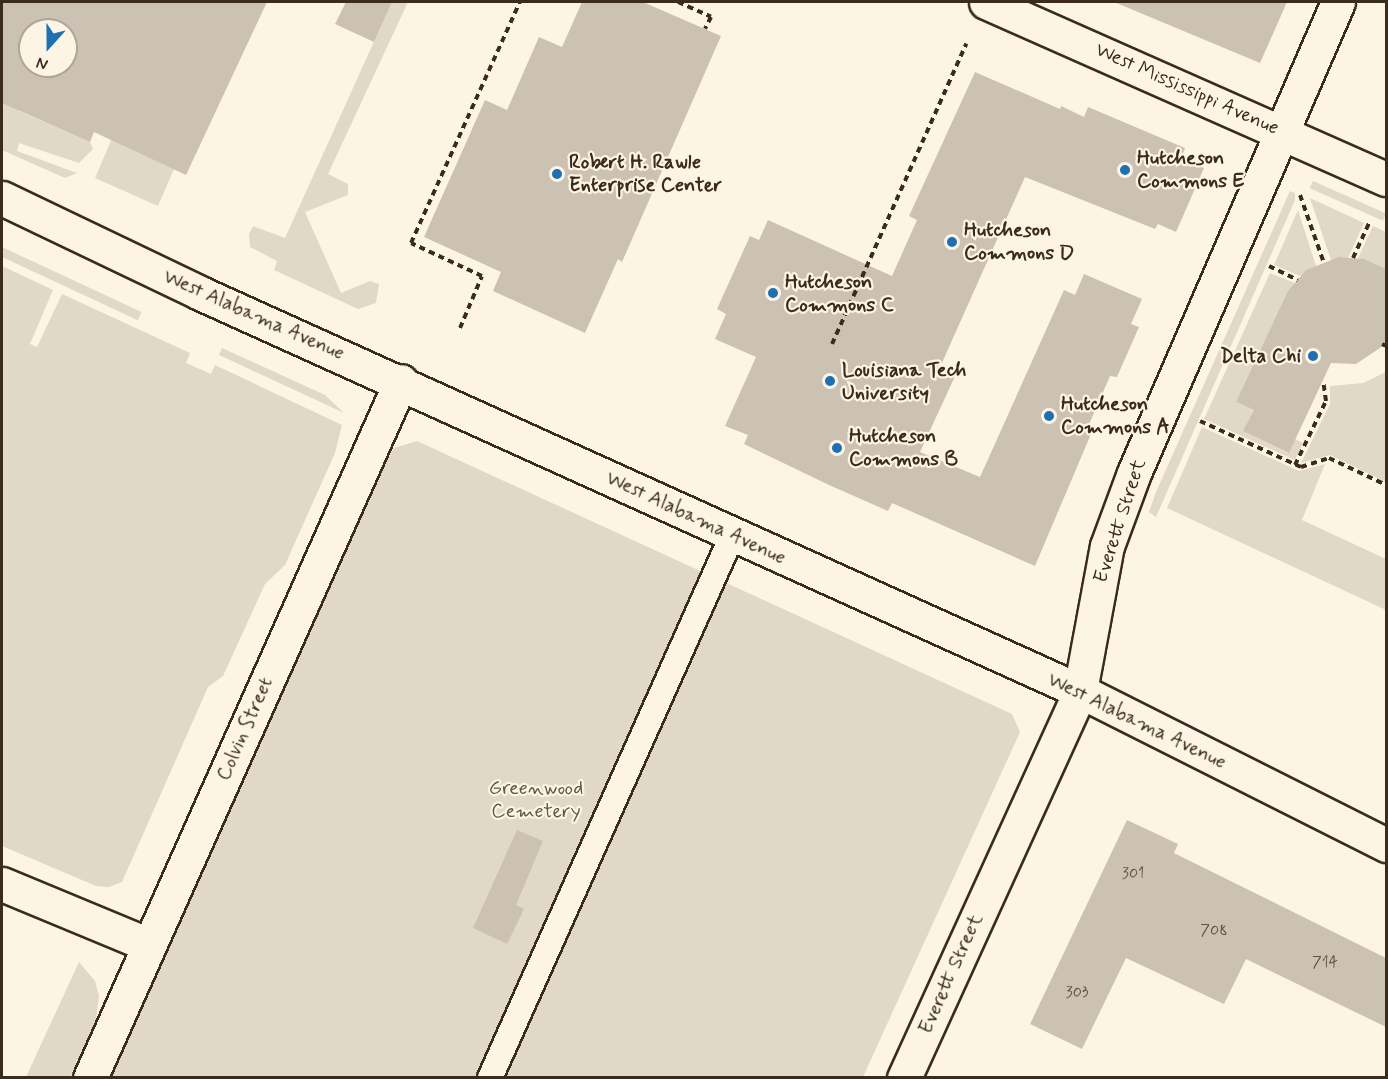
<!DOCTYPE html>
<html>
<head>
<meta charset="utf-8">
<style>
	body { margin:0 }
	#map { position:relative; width:1388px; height:1079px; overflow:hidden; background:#fcf5e5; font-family:Mynerve,sans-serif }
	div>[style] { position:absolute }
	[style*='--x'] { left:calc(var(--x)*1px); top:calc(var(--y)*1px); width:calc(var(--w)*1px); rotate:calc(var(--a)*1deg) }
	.green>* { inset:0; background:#e0d8c8; transform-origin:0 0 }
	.building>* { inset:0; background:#ccc2b3 }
	.path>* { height:4px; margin-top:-2px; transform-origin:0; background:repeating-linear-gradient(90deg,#3b2a1e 0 6px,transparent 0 10.5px) }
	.roads { filter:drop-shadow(2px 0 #3b2a1e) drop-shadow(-2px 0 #3b2a1e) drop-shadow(0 2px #3b2a1e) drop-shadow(0 -2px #3b2a1e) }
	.service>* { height:24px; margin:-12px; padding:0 12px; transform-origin:12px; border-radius:12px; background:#fcf5e5 }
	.minor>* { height:33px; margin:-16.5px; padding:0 16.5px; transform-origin:16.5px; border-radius:16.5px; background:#fcf5e5 }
	.secondary>* { height:33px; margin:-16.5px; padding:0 16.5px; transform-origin:16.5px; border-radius:16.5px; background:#fcf5e5 }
	.dots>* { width:16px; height:16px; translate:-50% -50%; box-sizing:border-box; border:3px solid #fcf5e5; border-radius:50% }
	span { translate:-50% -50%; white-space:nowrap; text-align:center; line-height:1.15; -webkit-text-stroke:4.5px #fcf5e5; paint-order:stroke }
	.number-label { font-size:16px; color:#5f5043 }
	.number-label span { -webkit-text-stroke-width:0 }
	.street-label { font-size:20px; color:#3b2a1e }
	.poi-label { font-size:20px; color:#3b2a1e; font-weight:700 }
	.left { translate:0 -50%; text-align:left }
	.right { translate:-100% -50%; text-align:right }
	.park-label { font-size:20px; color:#645648 }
	.frame { position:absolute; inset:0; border:3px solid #3b2a1e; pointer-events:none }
	.north { position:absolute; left:18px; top:18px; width:60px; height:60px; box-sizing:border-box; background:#fcf5e5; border:2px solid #afa495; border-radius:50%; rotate:201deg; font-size:16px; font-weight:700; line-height:24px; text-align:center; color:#3b2a1e }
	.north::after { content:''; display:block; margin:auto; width:21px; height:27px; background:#1f6fb2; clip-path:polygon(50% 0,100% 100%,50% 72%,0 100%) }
</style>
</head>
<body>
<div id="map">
	<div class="green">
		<i style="clip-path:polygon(32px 2px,85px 2px,79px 19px,66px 30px,30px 30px,30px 66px,39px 66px,19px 111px,90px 142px,93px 149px,79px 163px,19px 143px,17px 151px,77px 173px,65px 178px,2px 150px,2px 82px)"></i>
		<i style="clip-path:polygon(175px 2px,189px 2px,123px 145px,174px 169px,158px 206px,95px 178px,158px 30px,162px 31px)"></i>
		<i style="clip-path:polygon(392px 2px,408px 2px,328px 174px,348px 184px,348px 195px,305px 212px,341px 293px,370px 281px,379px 284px,376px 303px,358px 309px,274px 270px,277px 261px,250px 247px,249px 234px,253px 226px,285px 238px)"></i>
		<i style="left:1313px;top:181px;width:80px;height:8px;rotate:24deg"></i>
		<i style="clip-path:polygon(1290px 191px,1295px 193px,1295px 200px,1156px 517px,1149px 512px,1156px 492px)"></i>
		<i style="clip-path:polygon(1310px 198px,1364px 223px,1348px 258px,1331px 260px)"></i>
		<i style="clip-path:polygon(1298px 210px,1316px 266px,1300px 276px,1274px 265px)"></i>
		<i style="clip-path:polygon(1373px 226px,1386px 232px,1386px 269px,1358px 258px)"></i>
		<i style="left:2px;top:247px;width:154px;height:9px;rotate:25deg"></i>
		<i style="clip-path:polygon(2px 266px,53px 290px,30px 344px,37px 347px,62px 294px,190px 353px,186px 363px,211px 374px,215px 365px,342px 425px,335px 453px,285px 565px,265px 584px,223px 676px,208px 687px,122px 882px,109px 887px,96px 886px,2px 846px)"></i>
		<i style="clip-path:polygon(1270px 273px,1295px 283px,1236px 402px,1254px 410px,1244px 431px,1288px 453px,1295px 439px,1303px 443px,1295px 460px,1204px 419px)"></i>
		<i style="clip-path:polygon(222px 348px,325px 395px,344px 413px,219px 355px)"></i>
		<i style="clip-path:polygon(1386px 372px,1386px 482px,1330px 455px,1301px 463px,1330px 404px,1330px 386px,1363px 383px)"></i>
		<i style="clip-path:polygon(1202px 427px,1299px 471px,1325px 464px,1302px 520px,1386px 559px,1386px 610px,1167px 508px)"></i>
		<i style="clip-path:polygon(417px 441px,1012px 714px,1020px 732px,863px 1077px,106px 1078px,374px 484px,394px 448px)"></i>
		<i style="clip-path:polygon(79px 962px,95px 981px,99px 996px,96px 1020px,70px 1077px,26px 1077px)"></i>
	</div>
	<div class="building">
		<i style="clip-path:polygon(evenodd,2px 2px,267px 2px,186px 175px,94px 132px,90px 142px,2px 103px,2px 2px,30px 30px,66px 30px,66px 66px,30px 66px,30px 30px)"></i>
		<i style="clip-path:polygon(346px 2px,392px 2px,374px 42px,335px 24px)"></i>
		<i style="clip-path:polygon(582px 2px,643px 2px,721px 36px,622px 262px,618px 259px,585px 333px,493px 291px,501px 272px,424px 237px,485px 100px,507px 110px,539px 37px,562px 47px)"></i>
		<i style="clip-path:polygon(1114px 2px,1287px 2px,1260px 63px)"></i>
		<i style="clip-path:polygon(975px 72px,1060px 109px,1061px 106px,1084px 117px,1088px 107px,1185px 148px,1181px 159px,1204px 168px,1176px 232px,1158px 224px,1155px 229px,1025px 177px,941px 365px,957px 372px,920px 452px,980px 477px,1064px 290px,1075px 295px,1084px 274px,1142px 299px,1131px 324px,1139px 327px,1117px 377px,1110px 376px,1087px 429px,1091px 434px,1035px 566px,892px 503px,888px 511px,829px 485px,744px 444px,748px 435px,725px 426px,756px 357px,715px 339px,726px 314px,717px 309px,750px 236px,759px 240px,768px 220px,892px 276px,917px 220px,909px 216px)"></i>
		<i style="clip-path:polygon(1339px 257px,1364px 259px,1386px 269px,1386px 344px,1356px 364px,1331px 363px,1289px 453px,1243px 431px,1254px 410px,1236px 402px,1288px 291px,1306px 270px)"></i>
		<i style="clip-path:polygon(1127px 820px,1178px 844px,1174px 853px,1386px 958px,1386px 1027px,1246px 959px,1224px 1004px,1126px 958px,1082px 1049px,1030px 1024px)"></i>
		<i style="clip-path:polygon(517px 830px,543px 841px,516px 905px,524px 909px,507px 944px,473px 928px)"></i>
	</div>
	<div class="path">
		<i style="--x:678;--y:2;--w:36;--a:24"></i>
		<i style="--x:711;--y:17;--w:13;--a:117"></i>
		<i style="--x:1300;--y:195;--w:72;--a:70.6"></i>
		<i style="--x:1353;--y:258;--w:41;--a:-65.3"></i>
		<i style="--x:1269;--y:266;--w:32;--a:26"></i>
		<i style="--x:460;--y:328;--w:56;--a:-67.1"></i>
		<i style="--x:482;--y:276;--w:78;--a:-155.1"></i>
		<i style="--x:411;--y:243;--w:265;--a:-65.7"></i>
		<i style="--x:832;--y:344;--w:329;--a:-65.9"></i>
		<i style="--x:1382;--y:344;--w:4;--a:27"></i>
		<i style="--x:1200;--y:421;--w:111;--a:24.5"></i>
		<i style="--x:1301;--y:467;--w:29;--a:-18"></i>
		<i style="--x:1329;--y:458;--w:63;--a:25.3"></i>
		<i style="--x:1295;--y:465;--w:71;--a:-64.2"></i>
		<i style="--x:1326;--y:401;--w:21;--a:-98"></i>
	</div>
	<div class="roads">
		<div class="service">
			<i style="--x:490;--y:1078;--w:594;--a:-65.94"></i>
		</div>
		<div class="minor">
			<i style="--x:986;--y:2;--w:437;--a:23.9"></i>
			<i style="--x:2;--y:884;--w:159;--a:22.5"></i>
			<i style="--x:90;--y:1078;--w:763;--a:-65.95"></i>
			<i style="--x:904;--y:1078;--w:425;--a:-65.5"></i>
			<i style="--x:1080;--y:691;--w:147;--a:-79.5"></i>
			<i style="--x:1107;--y:546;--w:78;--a:-69.7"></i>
			<i style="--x:1134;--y:473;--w:513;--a:-66.58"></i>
		</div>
		<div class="secondary">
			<i style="--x:2;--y:198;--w:220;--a:25.6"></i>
			<i style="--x:200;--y:293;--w:966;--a:24.34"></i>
			<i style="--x:1080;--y:691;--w:343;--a:26.7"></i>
		</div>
	</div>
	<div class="dots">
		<i style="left:1125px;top:170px;background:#1f6fb2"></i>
		<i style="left:557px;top:174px;background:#1f6fb2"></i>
		<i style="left:952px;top:242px;background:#1f6fb2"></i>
		<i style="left:773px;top:293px;background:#1f6fb2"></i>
		<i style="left:1313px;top:356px;background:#1f6fb2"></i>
		<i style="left:830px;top:381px;background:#1f6fb2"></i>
		<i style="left:1049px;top:416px;background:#1f6fb2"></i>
		<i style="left:837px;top:448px;background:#1f6fb2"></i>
	</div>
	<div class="number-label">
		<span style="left:1133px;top:874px">301</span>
		<span style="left:1214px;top:931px">708</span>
		<span style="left:1325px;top:963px">714</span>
		<span style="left:1077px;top:993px">303</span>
	</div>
	<div class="street-label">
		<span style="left:1187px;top:89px;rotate:24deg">West Mississippi Avenue</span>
		<span style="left:254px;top:315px;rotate:24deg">West Alabama Avenue</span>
		<span style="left:696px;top:518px;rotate:25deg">West Alabama Avenue</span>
		<span style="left:1120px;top:521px;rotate:-72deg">Everett Street</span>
		<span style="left:1137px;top:721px;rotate:26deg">West Alabama Avenue</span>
		<span style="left:245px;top:729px;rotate:-66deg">Colvin Street</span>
		<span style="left:951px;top:974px;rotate:-66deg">Everett Street</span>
	</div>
	<div class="poi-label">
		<span class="left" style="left:1137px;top:170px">Hutcheson<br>Commons E</span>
		<span class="left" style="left:569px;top:174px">Robert H. Rawle<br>Enterprise Center</span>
		<span class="left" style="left:964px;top:242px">Hutcheson<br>Commons D</span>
		<span class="left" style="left:785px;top:294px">Hutcheson<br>Commons C</span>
		<span class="right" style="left:1301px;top:356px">Delta Chi</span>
		<span class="left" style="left:842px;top:382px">Louisiana Tech<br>University</span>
		<span class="left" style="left:1061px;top:416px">Hutcheson<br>Commons A</span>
		<span class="left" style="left:849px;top:448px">Hutcheson<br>Commons B</span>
	</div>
	<div class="park-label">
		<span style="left:536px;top:800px">Greenwood<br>Cemetery</span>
	</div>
	<div class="frame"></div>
	<div class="north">N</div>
</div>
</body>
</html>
